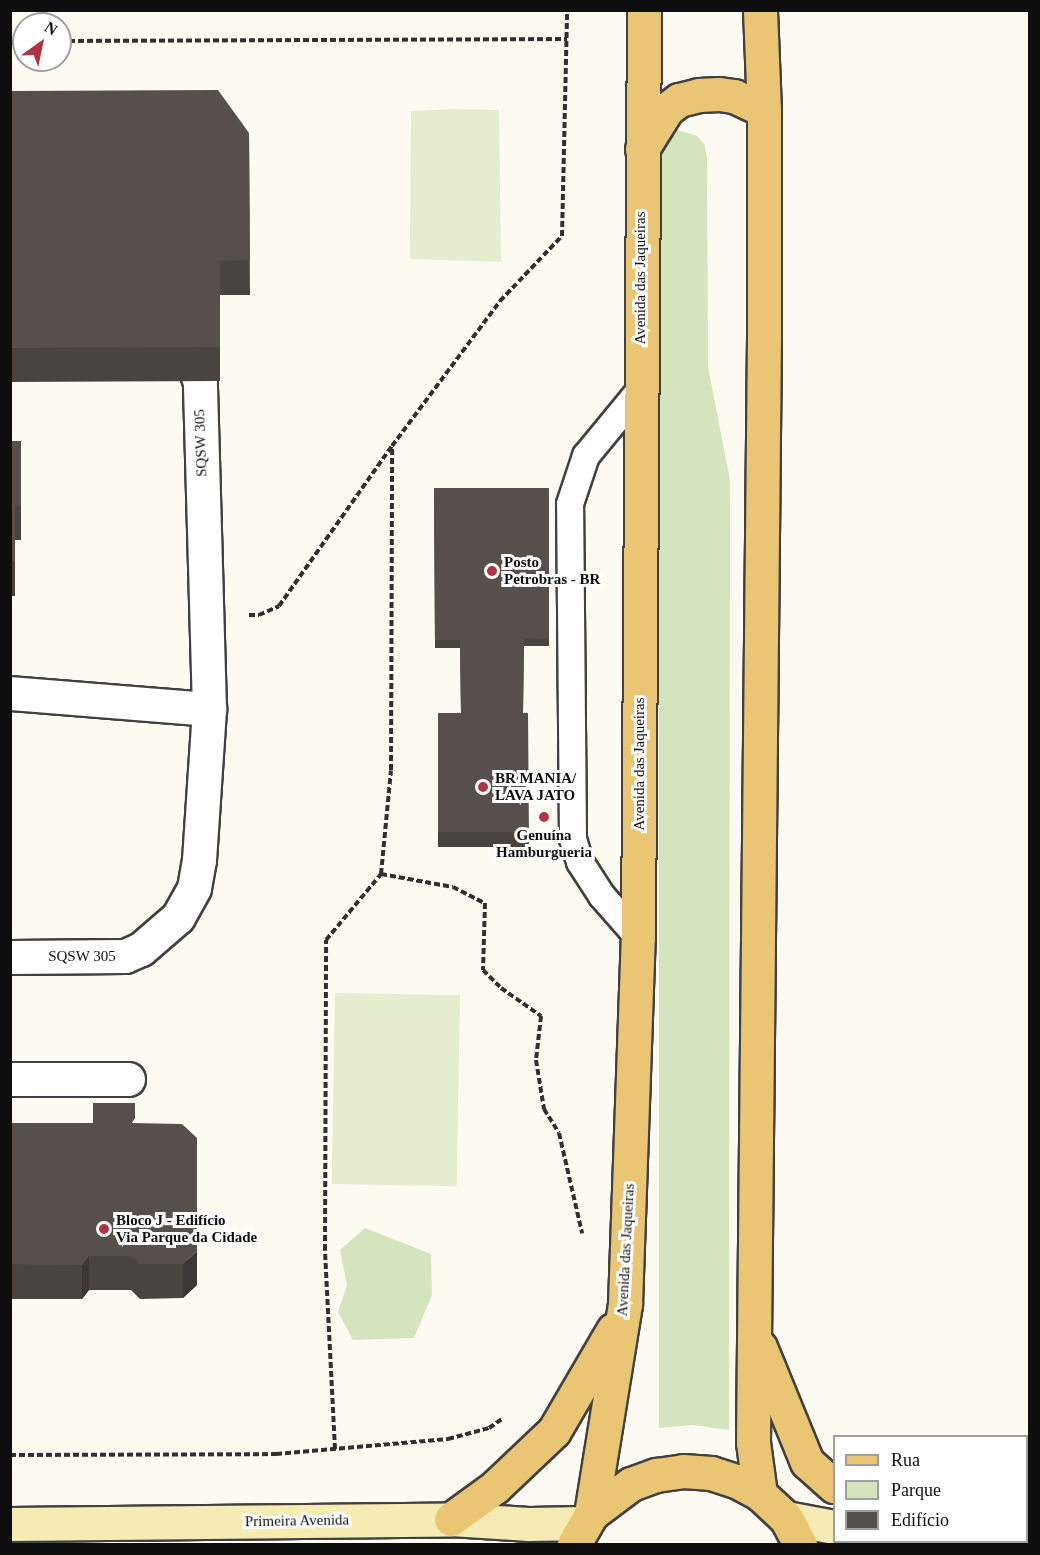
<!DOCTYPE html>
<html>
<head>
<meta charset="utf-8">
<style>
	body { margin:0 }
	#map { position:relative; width:1040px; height:1555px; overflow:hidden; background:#fdfaf1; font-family:"Times New Roman",serif }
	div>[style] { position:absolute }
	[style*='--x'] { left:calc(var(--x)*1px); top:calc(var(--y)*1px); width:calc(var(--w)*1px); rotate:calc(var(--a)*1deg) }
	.green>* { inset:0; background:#d4e5be }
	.pitch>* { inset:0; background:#e4edce; transform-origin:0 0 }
	.path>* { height:4px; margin-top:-2px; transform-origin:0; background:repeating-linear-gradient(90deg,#303030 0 6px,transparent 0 9px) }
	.roads { filter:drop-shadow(2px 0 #414141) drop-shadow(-2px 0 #414141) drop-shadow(0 2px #414141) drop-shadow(0 -2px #414141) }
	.service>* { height:26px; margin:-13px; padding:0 13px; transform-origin:13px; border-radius:13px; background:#fff }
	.minor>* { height:33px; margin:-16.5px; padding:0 16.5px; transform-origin:16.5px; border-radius:16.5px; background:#fff }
	.secondary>* { height:33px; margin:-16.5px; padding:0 16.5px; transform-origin:16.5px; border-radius:16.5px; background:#f6ebb3 }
	.primary>* { height:33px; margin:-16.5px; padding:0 16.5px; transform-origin:16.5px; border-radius:16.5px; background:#eac674 }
	.wall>* { inset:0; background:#4a4441 }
	.shaded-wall>* { inset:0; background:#3c3735 }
	.building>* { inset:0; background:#564f4c; transform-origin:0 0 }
	.dots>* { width:16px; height:16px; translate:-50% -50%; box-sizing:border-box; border:3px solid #fff; border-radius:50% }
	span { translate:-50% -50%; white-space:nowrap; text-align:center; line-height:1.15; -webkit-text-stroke:6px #fff; paint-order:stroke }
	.street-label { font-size:15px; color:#0e0e0e }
	.poi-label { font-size:15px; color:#0e0e0e; font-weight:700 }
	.left { translate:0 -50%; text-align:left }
	.frame { position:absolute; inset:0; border:12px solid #0e0e0e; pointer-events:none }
	.legend { position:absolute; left:833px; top:1435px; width:195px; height:108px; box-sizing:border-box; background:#fff; border:2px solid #9f9f9f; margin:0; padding:8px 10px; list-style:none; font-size:18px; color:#0e0e0e }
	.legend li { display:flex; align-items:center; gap:12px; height:30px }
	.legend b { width:30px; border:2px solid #9f9f9f }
	.north { position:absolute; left:12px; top:12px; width:60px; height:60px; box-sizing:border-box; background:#fff; border:2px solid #9f9f9f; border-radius:50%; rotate:33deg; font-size:16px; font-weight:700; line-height:24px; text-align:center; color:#0e0e0e }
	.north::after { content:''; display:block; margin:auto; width:21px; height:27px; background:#af3542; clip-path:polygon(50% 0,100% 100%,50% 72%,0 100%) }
</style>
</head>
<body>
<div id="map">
	<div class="green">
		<i style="clip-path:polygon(678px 130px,697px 136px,704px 144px,707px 157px,708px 367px,730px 480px,729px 1430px,693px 1425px,659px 1428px,659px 145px,673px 131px)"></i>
		<i style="clip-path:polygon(365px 1228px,431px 1254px,432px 1295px,414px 1338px,353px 1340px,338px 1312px,347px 1285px,340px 1250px)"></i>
	</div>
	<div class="pitch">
		<i style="clip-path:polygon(456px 109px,499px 110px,501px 262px,410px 259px,411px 111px)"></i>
		<i style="left:335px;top:993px;width:125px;height:191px;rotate:1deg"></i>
	</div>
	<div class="path">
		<i style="--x:60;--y:41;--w:507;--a:-0.23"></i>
		<i style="--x:10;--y:42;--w:14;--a:0"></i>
		<i style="--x:249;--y:615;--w:10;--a:0"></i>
		<i style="--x:259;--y:615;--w:22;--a:-24"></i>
		<i style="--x:279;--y:606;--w:196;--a:-54.8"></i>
		<i style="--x:392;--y:446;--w:181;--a:-53.3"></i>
		<i style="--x:500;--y:301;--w:90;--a:-46.4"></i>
		<i style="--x:562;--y:236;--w:226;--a:-88.7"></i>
		<i style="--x:381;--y:874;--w:73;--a:10.2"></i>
		<i style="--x:453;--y:887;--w:36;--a:27"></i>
		<i style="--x:485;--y:903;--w:67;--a:91.7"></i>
		<i style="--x:483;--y:970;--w:25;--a:45"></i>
		<i style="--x:501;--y:988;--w:49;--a:35"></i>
		<i style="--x:541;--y:1016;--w:44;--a:96.5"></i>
		<i style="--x:536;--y:1060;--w:50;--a:80.7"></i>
		<i style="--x:544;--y:1109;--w:28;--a:58"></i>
		<i style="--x:559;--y:1133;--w:103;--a:77"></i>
		<i style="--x:335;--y:1449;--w:199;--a:-92.9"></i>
		<i style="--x:325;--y:1250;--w:310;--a:-89.8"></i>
		<i style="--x:326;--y:940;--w:86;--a:-50.2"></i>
		<i style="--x:381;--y:874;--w:104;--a:-84.5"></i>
		<i style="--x:391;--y:770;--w:324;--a:-89.8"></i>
		<i style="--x:10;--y:1455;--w:266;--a:-0.2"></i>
		<i style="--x:276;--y:1454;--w:173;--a:-5"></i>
		<i style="--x:448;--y:1439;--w:42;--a:-15"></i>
		<i style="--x:489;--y:1428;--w:16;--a:-35"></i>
	</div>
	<div class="roads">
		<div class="service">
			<i style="--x:638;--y:937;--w:55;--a:-131.3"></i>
			<i style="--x:602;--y:896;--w:40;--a:-122.9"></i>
			<i style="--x:580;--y:862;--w:24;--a:-107"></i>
			<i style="--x:573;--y:839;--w:335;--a:-90.5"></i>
			<i style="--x:570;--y:504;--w:51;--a:-71.6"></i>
			<i style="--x:586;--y:456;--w:87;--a:-50.6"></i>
		</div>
		<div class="minor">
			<i style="--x:10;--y:693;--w:200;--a:4.6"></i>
			<i style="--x:10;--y:957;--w:115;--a:-0.5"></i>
			<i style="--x:125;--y:956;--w:17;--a:-24"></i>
			<i style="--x:141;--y:949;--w:49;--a:-40.9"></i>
			<i style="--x:178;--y:917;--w:33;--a:-61"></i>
			<i style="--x:194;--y:888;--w:28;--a:-80"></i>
			<i style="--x:199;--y:860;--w:151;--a:-86.2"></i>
			<i style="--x:209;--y:709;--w:327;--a:-91.6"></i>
			<i style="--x:200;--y:382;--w:20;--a:-110"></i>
			<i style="--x:193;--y:363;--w:25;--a:-153"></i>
			<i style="--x:10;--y:1079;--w:118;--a:0"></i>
		</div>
		<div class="secondary">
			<i style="--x:786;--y:1518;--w:49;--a:10.6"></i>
			<i style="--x:10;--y:1524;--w:441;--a:-0.6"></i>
			<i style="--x:451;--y:1519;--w:77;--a:3.7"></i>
			<i style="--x:528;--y:1524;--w:56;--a:-1"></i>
			<i style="--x:947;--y:1542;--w:36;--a:3"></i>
		</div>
		<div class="primary">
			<i style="--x:642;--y:149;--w:47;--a:-58"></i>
			<i style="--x:667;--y:109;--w:15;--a:-37"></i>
			<i style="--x:679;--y:100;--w:21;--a:-14"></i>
			<i style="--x:699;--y:95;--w:20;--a:-3"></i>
			<i style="--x:719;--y:94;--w:15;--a:8"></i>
			<i style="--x:734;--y:96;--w:33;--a:25"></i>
			<i style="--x:760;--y:1347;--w:124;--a:67.8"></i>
			<i style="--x:807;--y:1462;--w:36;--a:42"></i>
			<i style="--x:760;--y:1494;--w:52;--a:-97.7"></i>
			<i style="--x:753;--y:1442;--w:1106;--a:-89.43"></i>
			<i style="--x:764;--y:336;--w:226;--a:-90"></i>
			<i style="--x:764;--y:110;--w:100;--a:-92.3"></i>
			<i style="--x:591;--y:1514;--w:213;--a:-80.8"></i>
			<i style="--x:625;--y:1304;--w:367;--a:-88"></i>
			<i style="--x:638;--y:937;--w:927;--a:-89.63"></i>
			<i style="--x:451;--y:1519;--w:54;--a:-36"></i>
			<i style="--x:495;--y:1487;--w:81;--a:-43.5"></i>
			<i style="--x:554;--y:1431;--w:117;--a:-59.7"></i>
			<i style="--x:1010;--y:1542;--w:9;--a:13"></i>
			<i style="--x:574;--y:1544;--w:34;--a:-60"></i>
			<i style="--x:591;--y:1514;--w:50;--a:-36.9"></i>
			<i style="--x:631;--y:1484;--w:27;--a:-20"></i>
			<i style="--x:656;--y:1475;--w:27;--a:-8"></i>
			<i style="--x:683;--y:1471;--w:28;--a:4"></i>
			<i style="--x:711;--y:1473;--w:26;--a:18"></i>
			<i style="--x:736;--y:1481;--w:27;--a:28"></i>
			<i style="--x:760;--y:1494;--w:35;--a:43"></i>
			<i style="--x:786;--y:1518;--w:30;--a:62"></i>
		</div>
	</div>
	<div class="wall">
		<i style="clip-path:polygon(10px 91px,249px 133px,250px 295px,220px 295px,220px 381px,10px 382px)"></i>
		<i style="clip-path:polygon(10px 441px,21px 441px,21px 540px,15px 540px,15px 596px,10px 596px)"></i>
		<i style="clip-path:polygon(434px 488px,549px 488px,549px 646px,524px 646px,523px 713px,528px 713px,529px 847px,438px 847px,438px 714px,461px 714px,460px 648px,435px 648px)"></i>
		<i style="clip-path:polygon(10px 1123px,135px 1123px,197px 1285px,183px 1298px,140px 1299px,131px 1290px,89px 1290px,82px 1299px,10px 1299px)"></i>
	</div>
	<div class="shaded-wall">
		<i style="clip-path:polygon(197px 1251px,197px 1285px,183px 1298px,183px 1264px)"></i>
		<i style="clip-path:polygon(89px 1256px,89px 1290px,82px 1299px,82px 1265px)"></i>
	</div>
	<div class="building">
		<i style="clip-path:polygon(218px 90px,249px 133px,250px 260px,220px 261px,220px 347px,10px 348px,10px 91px)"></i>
		<i style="clip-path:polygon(10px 441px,21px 441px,21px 506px,15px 506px,15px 562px,10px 562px)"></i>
		<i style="clip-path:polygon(434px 488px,549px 488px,549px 639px,524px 638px,523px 713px,461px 714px,460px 640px,435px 640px)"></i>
		<i style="left:528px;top:713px;width:119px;height:90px;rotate:90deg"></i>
		<i style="clip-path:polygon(93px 1103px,135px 1103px,135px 1118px,132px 1123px,182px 1124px,197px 1138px,197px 1251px,183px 1264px,140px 1264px,131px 1256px,89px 1256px,82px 1265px,10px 1264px,10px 1123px,93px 1123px)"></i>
	</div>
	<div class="dots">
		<i style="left:492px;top:571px;background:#af3542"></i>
		<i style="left:483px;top:787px;background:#af3542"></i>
		<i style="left:544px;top:817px;background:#af3542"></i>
		<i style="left:104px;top:1229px;background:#af3542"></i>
	</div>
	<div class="street-label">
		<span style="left:641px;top:278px;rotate:-90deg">Avenida das Jaqueiras</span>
		<span style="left:201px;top:443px;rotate:-92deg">SQSW 305</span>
		<span style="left:640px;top:764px;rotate:-90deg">Avenida das Jaqueiras</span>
		<span style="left:82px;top:957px">SQSW 305</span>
		<span style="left:626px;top:1250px;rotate:-87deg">Avenida das Jaqueiras</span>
		<span style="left:297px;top:1521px;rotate:-1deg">Primeira Avenida</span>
	</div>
	<div class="poi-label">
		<span class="left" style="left:504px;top:571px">Posto<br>Petrobras - BR</span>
		<span class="left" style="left:495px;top:787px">BR MANIA/<br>LAVA JATO</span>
		<span style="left:544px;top:844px">Genuína<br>Hamburgueria</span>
		<span class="left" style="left:116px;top:1229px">Bloco J - Edifício<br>Via Parque da Cidade</span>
	</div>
	<div class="frame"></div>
	<ul class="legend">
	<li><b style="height:8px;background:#eac674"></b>Rua</li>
	<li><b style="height:16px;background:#d4e5be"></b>Parque</li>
	<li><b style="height:16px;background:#564f4c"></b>Edifício</li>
	</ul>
	<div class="north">N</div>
</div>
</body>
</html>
